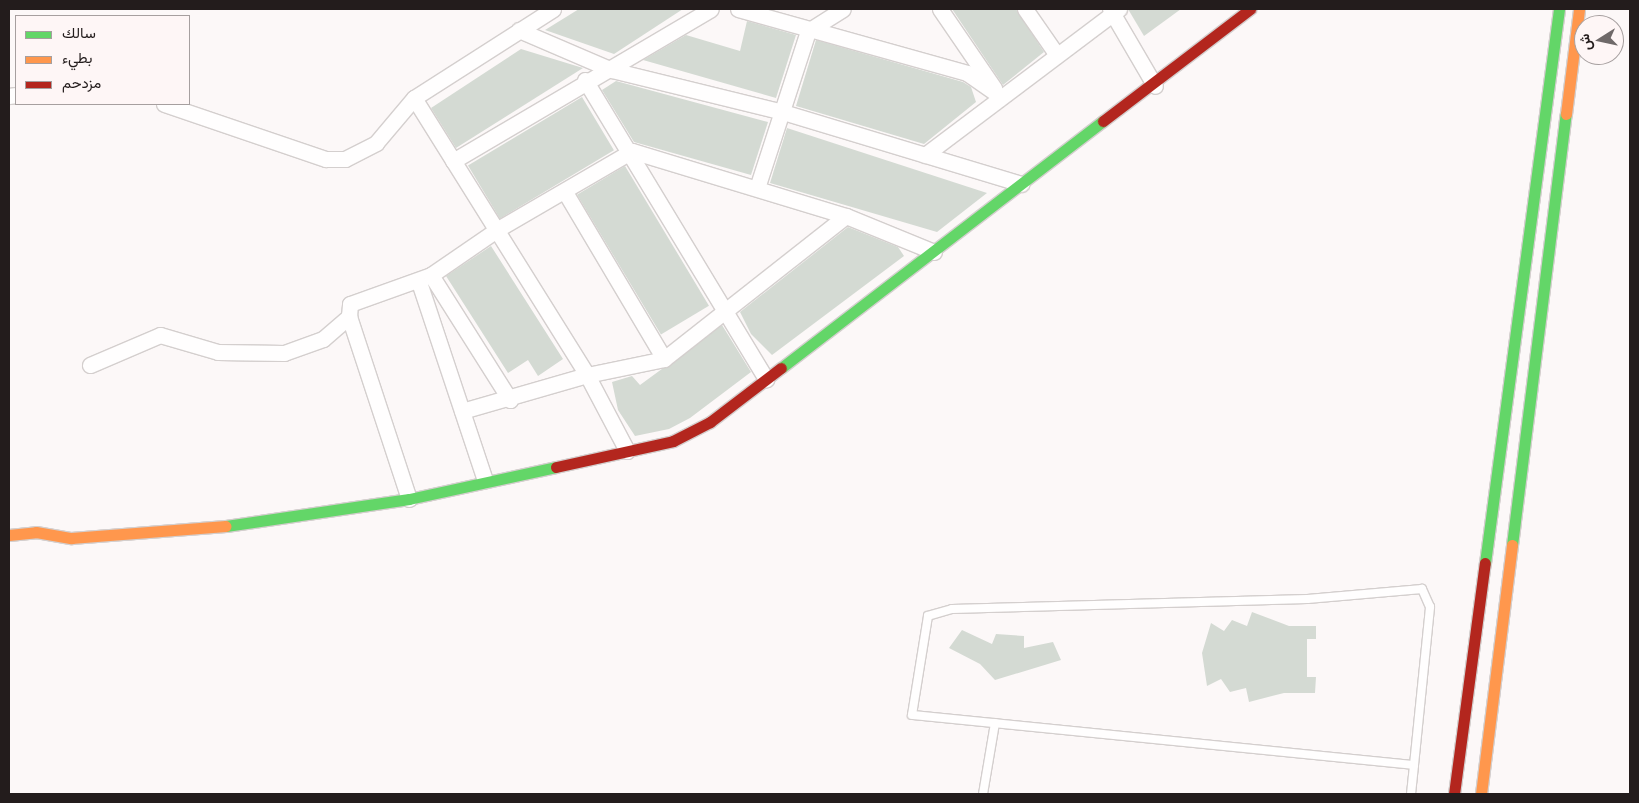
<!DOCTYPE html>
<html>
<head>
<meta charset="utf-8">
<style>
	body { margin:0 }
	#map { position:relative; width:1639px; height:803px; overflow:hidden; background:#fcf8f8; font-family:Montserrat,Vazirmatn,sans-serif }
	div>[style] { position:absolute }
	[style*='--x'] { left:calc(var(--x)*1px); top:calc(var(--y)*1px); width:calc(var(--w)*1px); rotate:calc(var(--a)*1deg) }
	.building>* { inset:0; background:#d4dad3; transform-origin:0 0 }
	.roads { filter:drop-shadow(1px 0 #d4cfce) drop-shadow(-1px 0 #d4cfce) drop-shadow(0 1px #d4cfce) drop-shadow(0 -1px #d4cfce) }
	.lane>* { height:8px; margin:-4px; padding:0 4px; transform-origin:4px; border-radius:4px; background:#fffefe }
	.street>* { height:15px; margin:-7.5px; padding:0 7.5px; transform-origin:7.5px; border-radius:7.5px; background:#fffefe }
	.fast>* { height:11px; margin:-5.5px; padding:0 5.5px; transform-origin:5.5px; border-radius:5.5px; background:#63d668 }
	.slow>* { height:11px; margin:-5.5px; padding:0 5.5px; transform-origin:5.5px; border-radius:5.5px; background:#ff974d }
	.jam>* { height:11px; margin:-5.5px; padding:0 5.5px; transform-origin:5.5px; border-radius:5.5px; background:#b3261e }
	span { translate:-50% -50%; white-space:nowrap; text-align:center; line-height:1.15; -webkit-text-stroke:5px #fef6f6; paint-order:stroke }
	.frame { position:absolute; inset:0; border:10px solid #231c1c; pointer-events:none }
	.legend { position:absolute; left:15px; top:15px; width:175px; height:90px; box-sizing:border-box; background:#fef6f6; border:1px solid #a69f9f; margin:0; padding:6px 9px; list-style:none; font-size:15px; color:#231c1c }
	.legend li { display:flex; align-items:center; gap:10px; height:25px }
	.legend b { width:25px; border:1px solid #a69f9f }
	.north { position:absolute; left:1574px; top:15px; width:50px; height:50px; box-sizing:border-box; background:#fef6f6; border:1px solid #a69f9f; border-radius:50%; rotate:260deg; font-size:14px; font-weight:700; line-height:20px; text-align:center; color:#231c1c }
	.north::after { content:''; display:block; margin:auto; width:18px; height:22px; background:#6f6969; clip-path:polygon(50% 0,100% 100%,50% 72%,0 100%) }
</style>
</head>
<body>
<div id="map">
	<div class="building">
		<i style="clip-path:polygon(579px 9px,683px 9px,614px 54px,545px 30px)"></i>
		<i style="clip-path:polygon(952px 9px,1016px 9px,1044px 52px,1003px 85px)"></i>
		<i style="clip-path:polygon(1128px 9px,1181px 9px,1144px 36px)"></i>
		<i style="clip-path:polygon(747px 21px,796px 35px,776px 98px,643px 60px,686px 35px,740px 51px)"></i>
		<i style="clip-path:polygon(816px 40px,963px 82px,971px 87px,976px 102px,924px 144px,796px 106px)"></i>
		<i style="clip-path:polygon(521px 49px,583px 68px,456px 148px,431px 108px)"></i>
		<i style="clip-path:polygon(616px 81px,768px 122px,751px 175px,634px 142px,602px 90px)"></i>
		<i style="left:582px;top:97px;width:62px;height:133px;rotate:59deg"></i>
		<i style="clip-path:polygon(787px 128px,987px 193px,937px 232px,770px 183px)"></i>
		<i style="left:625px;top:166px;width:163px;height:56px;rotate:59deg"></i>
		<i style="clip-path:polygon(848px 227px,898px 247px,904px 256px,772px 355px,751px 334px,740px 312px)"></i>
		<i style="clip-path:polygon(491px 246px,563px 359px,538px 376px,528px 360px,508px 373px,446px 276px)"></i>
		<i style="clip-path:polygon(722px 325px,751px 372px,690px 418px,669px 429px,635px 436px,618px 410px,612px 382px,632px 376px,640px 385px)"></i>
		<i style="clip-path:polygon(1252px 612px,1289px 626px,1316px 626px,1316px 639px,1307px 639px,1307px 677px,1316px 677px,1315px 693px,1284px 693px,1249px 702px,1246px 688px,1230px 692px,1221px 679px,1207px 686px,1202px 653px,1211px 623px,1224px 631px,1232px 620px,1247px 626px)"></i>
		<i style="clip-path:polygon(962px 630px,992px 644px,996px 634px,1024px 636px,1024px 648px,1053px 642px,1061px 660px,995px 680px,980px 664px,949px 648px)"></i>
	</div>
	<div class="roads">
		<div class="lane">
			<i style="--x:983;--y:794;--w:72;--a:-80.4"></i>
			<i style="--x:1411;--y:794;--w:29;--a:-84"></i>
			<i style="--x:1414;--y:765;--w:159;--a:-84.2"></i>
			<i style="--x:1430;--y:607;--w:20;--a:-114"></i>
			<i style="--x:1422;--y:589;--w:115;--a:175"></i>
			<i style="--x:1307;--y:599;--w:355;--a:178.4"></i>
			<i style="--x:952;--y:609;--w:25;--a:164"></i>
			<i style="--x:928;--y:616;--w:100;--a:99.2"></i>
			<i style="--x:912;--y:715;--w:504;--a:5.69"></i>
		</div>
		<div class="street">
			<i style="--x:738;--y:9;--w:238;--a:15.6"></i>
			<i style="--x:967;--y:73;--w:39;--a:35"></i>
			<i style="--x:940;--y:9;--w:96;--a:55.6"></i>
			<i style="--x:1025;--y:9;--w:56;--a:55.2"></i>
			<i style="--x:1110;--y:9;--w:89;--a:59.7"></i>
			<i style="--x:519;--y:30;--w:101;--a:23.3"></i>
			<i style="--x:612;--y:70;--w:176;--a:13.8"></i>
			<i style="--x:783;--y:112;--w:249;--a:16.8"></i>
			<i style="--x:585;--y:80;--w:350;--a:58.8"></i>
			<i style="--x:9;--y:96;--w:7;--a:-8"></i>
			<i style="--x:414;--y:98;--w:327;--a:58"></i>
			<i style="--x:587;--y:375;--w:86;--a:62.2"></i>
			<i style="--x:164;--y:104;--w:171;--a:18.8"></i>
			<i style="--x:326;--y:159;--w:19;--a:0"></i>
			<i style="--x:345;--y:159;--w:35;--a:-27"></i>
			<i style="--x:376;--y:143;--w:59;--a:-49.8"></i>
			<i style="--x:414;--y:98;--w:165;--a:-32.6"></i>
			<i style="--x:925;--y:155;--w:243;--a:-37"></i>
			<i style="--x:453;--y:161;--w:299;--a:-30.5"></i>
			<i style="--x:757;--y:188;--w:165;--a:-72"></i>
			<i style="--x:808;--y:31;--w:41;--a:-32.2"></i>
			<i style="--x:565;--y:192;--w:194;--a:59.3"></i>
			<i style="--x:431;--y:275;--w:148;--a:57.7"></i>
			<i style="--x:419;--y:282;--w:209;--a:71.6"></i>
			<i style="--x:90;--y:365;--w:76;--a:-23.2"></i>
			<i style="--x:160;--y:335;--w:60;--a:16.3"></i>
			<i style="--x:218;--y:352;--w:66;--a:0.9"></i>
			<i style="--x:284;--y:353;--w:41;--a:-19.7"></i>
			<i style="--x:323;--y:339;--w:35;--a:-41"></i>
			<i style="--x:462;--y:411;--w:130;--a:-16.1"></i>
			<i style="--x:587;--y:375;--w:79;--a:-11.7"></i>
			<i style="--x:664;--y:359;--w:231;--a:-38.2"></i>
			<i style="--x:409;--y:499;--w:193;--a:-108.2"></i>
			<i style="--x:349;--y:316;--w:12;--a:-85"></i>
			<i style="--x:350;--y:304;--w:86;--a:-19.7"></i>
			<i style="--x:431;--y:275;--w:81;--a:-34.5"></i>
			<i style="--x:498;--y:229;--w:155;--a:-30.2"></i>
			<i style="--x:632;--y:151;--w:224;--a:16.9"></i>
			<i style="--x:846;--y:216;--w:95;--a:22.2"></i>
		</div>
		<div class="fast">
			<i style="--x:781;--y:368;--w:406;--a:-37.5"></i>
			<i style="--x:226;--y:526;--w:185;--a:-8.4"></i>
			<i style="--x:409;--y:499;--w:150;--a:-12.3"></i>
			<i style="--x:1512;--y:545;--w:434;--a:-82.9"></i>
			<i style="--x:1485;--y:563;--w:559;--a:-82.39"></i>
		</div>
		<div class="slow">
			<i style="--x:1566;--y:114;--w:106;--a:-82.9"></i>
			<i style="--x:9;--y:535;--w:27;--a:-6"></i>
			<i style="--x:36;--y:532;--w:36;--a:10"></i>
			<i style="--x:71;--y:538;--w:155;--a:-4.4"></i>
			<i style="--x:1481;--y:794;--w:251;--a:-82.9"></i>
		</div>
		<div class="jam">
			<i style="--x:1103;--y:121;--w:185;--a:-37.3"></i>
			<i style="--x:556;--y:467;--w:120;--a:-12.5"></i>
			<i style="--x:673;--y:441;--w:42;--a:-27.2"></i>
			<i style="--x:710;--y:422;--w:89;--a:-37.3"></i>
			<i style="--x:1454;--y:794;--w:233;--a:-82.4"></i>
		</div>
	</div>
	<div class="frame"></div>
	<ul class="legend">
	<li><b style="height:6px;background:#63d668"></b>سالك</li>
	<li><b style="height:6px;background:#ff974d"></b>بطيء</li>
	<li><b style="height:6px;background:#b3261e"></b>مزدحم</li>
	</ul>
	<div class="north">ش</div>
</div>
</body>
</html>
